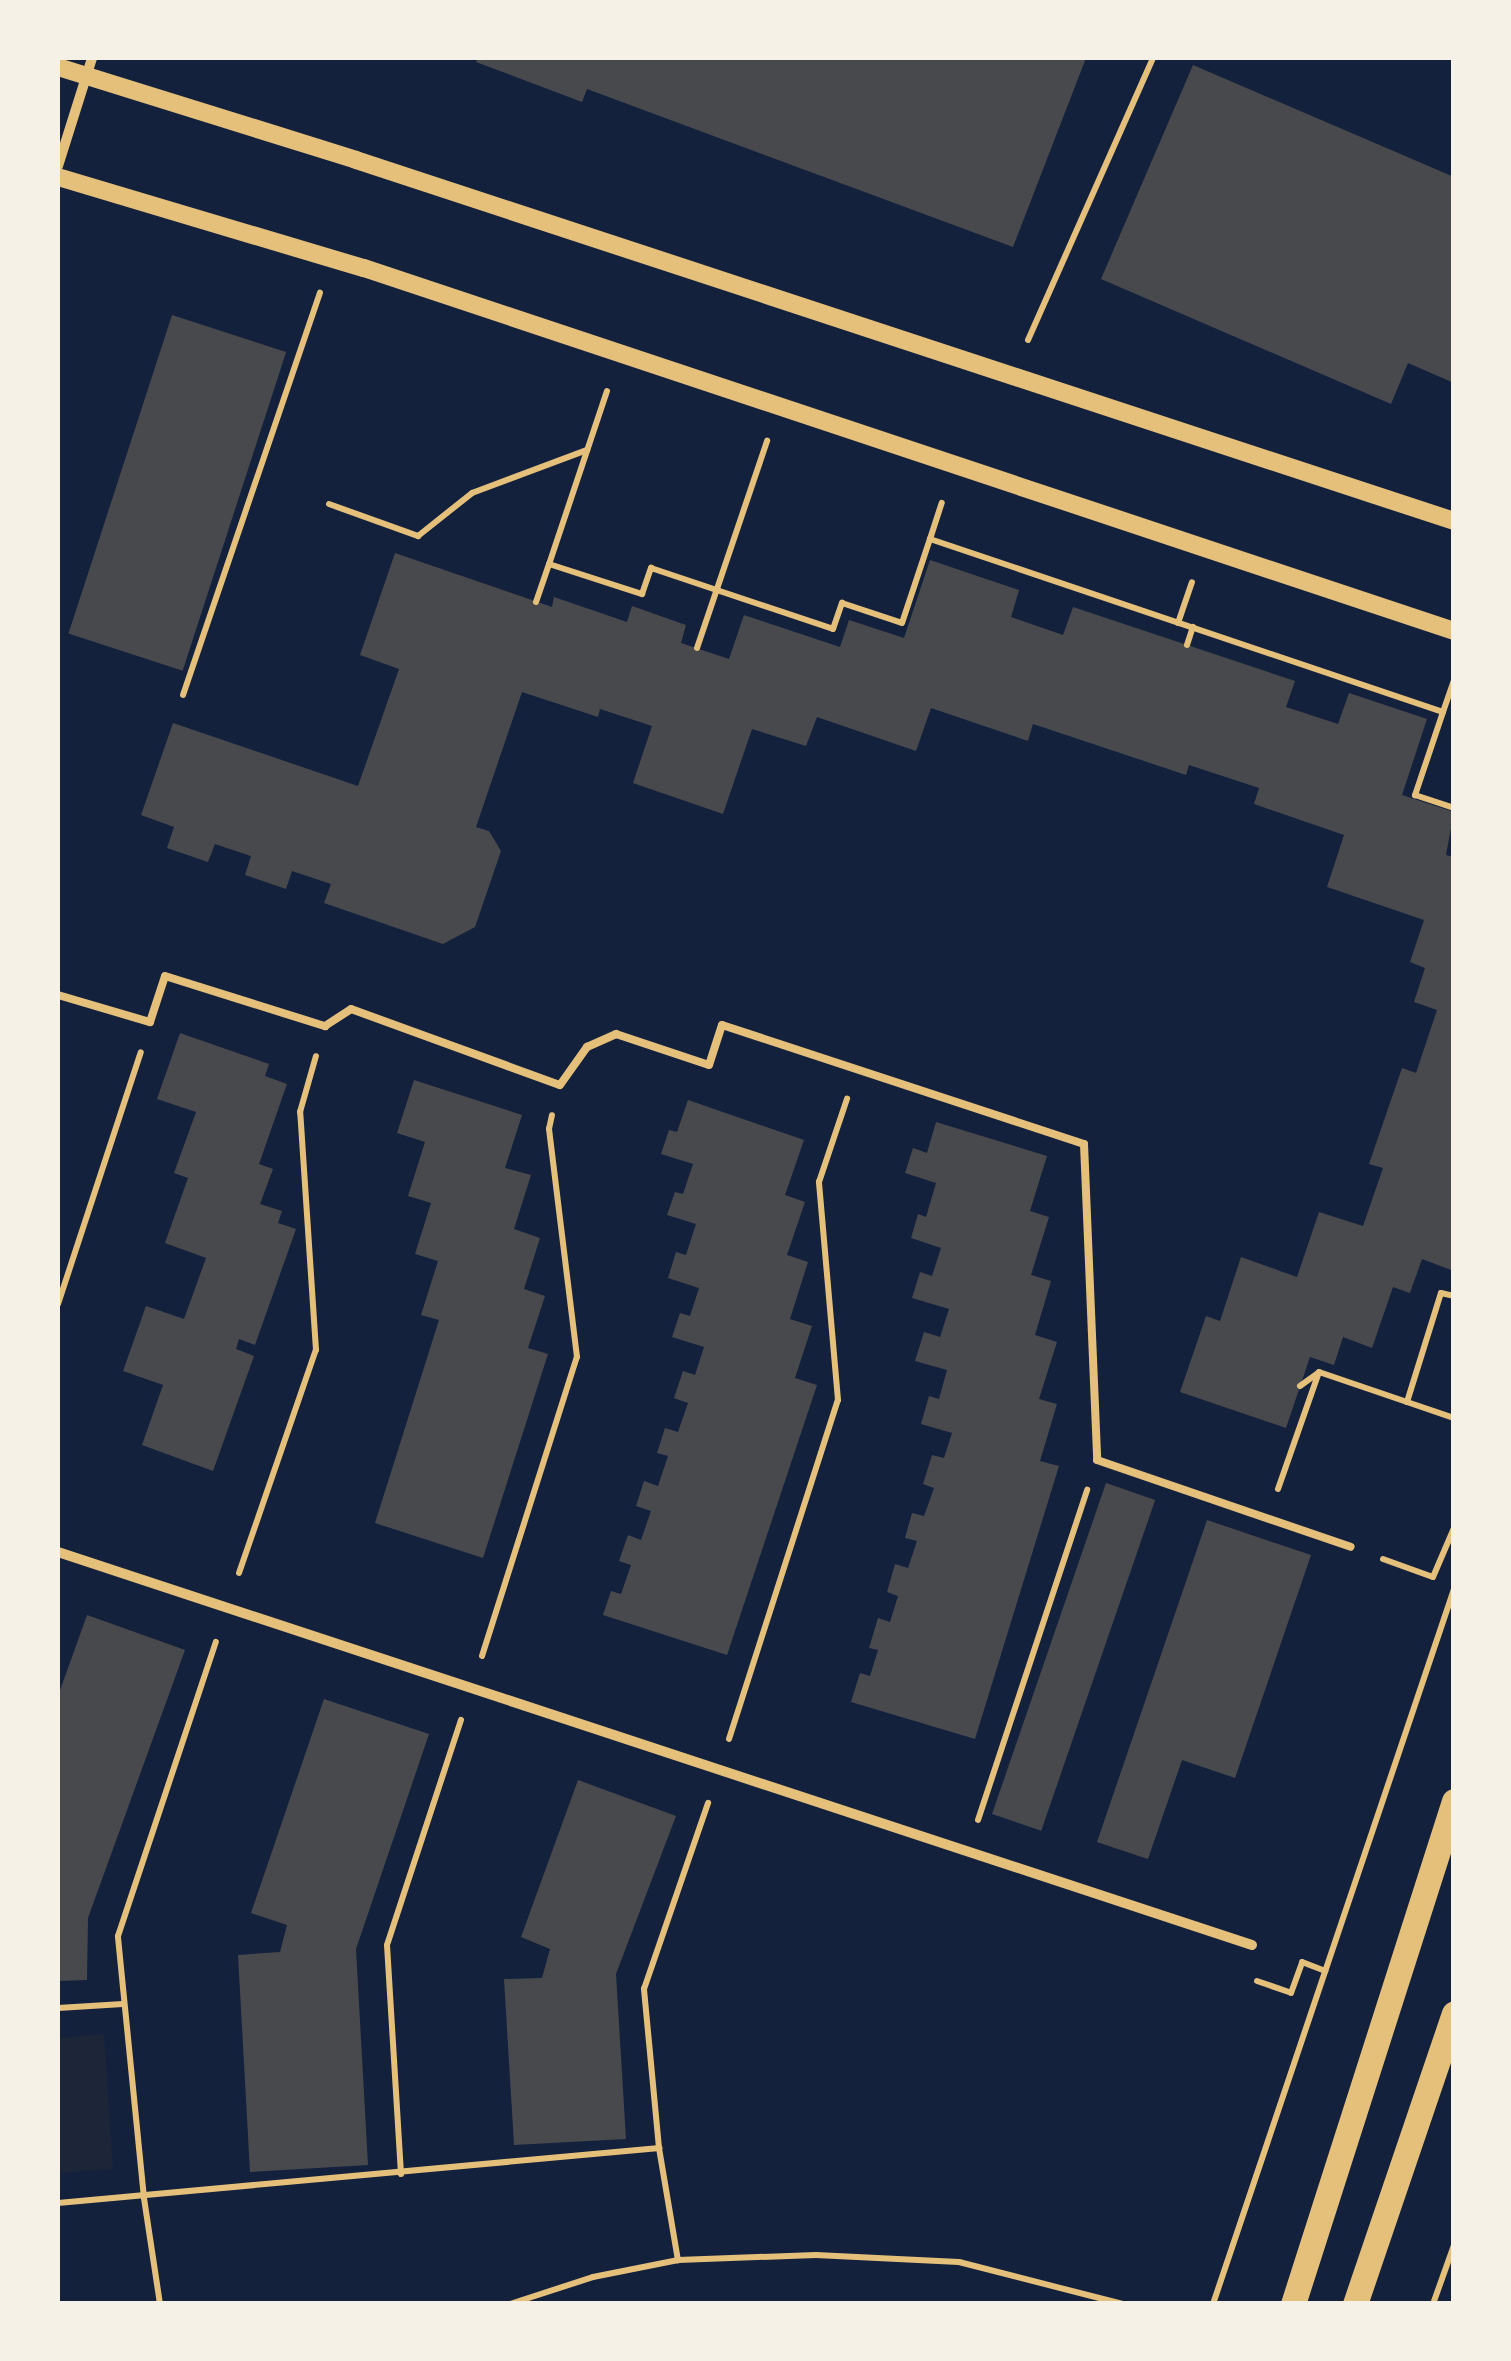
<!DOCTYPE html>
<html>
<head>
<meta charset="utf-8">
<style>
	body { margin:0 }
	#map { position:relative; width:1511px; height:2361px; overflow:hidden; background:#14213d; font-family:"Source Sans 3",sans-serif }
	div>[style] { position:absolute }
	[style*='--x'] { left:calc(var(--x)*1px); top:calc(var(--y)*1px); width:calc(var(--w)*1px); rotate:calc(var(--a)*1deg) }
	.green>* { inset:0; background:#1d2539 }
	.building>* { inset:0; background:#48494c; transform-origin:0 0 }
	.path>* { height:6px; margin:-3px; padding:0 3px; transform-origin:3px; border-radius:3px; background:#e5c07b }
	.service>* { height:8px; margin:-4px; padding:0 4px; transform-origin:4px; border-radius:4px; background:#e5c07b }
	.minor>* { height:10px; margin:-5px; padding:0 5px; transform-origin:5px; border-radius:5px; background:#e5c07b }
	.tertiary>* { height:18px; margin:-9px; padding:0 9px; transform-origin:9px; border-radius:9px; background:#e5c07b }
	.primary>* { height:25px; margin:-12.5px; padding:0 12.5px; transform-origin:12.5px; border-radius:12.5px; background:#e5c07b }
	span { translate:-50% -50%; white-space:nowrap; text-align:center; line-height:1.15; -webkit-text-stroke:9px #f6f1e7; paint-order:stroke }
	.frame { position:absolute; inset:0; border:60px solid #f6f1e7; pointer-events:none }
</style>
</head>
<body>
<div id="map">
	<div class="green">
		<i style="clip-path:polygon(104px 2034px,113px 2169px,58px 2173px,58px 2038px)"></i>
	</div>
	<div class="building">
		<i style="clip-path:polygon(478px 58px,1086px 58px,1013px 247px,587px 89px,582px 102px,476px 62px)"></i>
		<i style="clip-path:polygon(1193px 65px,1454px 177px,1454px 383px,1408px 363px,1391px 404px,1101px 279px)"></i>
		<i style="left:172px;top:315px;width:120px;height:335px;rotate:18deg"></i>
		<i style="clip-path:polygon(395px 553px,552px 607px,554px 597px,627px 622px,632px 606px,686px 625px,681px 643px,729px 659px,744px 615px,840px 647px,849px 620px,904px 638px,930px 560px,1019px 590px,1011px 617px,1063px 635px,1073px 607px,1295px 681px,1286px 707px,1338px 724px,1349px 693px,1427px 719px,1402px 795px,1454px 812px,1446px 855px,1454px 857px,1451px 1270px,1422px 1259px,1410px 1293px,1393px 1287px,1372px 1348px,1343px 1337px,1334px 1365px,1310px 1357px,1286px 1428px,1180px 1392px,1206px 1316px,1220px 1321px,1241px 1257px,1297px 1277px,1319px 1212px,1363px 1226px,1383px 1168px,1369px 1164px,1402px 1068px,1416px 1073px,1437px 1010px,1414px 1002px,1425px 968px,1410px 962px,1424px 920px,1327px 887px,1344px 835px,1254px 804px,1259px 788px,1189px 765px,1186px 775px,1033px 724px,1028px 741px,931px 708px,916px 751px,817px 717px,806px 746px,752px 729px,723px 814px,633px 783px,652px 726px,600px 709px,598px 717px,522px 692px,476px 827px,489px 831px,501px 851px,475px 927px,443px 944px,324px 903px,331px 884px,292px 871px,286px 889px,245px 875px,251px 856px,215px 844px,208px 862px,167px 848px,174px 827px,141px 815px,173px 723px,358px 786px,399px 669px,360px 655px)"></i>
		<i style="clip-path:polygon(180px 1033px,269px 1064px,265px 1076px,287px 1084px,259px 1164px,273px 1169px,260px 1204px,282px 1211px,278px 1223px,296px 1229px,255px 1345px,239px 1339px,236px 1349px,254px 1356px,213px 1471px,142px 1445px,163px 1385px,123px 1371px,146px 1306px,184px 1319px,206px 1258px,165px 1243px,188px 1178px,174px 1173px,196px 1112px,157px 1099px)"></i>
		<i style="clip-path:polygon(414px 1080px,522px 1115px,505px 1168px,531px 1175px,514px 1229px,540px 1238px,524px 1289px,545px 1296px,528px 1348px,548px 1354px,483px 1558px,375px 1523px,439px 1320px,421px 1315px,438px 1261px,415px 1254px,431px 1203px,408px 1196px,425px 1142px,397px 1133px)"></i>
		<i style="clip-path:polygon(688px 1100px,804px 1140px,785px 1195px,805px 1202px,787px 1255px,808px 1262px,790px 1319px,812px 1326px,795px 1378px,817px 1385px,727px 1655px,603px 1615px,611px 1591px,621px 1594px,631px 1565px,619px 1561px,628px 1535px,641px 1540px,651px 1511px,636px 1506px,644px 1481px,658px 1486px,668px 1456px,657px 1453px,665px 1428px,678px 1432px,688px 1403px,674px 1398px,683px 1371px,695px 1375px,704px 1347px,672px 1337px,680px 1313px,690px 1316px,699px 1288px,668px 1278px,676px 1252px,686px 1255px,696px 1224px,667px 1215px,675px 1192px,683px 1194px,693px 1164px,661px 1154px,669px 1130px,677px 1132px)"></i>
		<i style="clip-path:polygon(936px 1122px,1047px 1156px,1030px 1211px,1049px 1217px,1031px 1275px,1051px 1281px,1035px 1335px,1057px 1342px,1039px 1399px,1057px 1404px,1040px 1461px,1059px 1466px,975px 1739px,851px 1702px,860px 1673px,870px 1676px,878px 1650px,869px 1648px,878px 1618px,890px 1622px,898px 1596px,887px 1592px,895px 1564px,908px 1568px,917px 1541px,905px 1538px,912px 1513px,924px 1516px,934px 1488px,923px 1484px,932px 1455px,944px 1458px,952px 1433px,921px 1424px,929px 1396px,939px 1399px,947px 1370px,915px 1361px,924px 1332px,940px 1337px,949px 1309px,912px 1298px,920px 1272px,932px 1276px,941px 1248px,911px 1238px,918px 1214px,926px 1217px,936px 1183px,905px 1173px,913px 1148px,927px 1153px)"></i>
		<i style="left:1106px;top:1483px;width:52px;height:350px;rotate:19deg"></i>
		<i style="clip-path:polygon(1207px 1520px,1311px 1555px,1235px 1778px,1182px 1760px,1148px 1859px,1097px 1842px)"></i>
		<i style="clip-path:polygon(87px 1615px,185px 1650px,88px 1918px,87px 1980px,58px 1981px,58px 1696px)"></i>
		<i style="clip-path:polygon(324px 1699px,429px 1734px,356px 1949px,368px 2165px,250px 2172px,238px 1955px,280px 1952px,287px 1925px,251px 1913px)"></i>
		<i style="clip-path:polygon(578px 1780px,676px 1816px,616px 1974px,626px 2139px,514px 2145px,504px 1979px,542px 1978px,550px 1949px,521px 1937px)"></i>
	</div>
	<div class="path">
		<i style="--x:1028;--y:340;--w:308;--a:-66.1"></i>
		<i style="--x:607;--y:391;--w:182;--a:108.5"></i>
		<i style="--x:549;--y:564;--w:98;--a:17.9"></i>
		<i style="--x:642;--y:594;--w:28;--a:-71"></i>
		<i style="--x:651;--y:568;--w:192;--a:18.5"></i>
		<i style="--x:833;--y:629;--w:28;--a:-71"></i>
		<i style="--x:842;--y:603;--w:63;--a:18.4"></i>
		<i style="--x:902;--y:623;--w:89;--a:-71.6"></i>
		<i style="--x:930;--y:539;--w:541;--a:18.64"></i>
		<i style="--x:1443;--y:712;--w:88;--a:108.6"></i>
		<i style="--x:1415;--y:795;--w:41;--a:18.4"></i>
		<i style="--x:329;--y:504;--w:95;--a:19.8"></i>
		<i style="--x:418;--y:536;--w:69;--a:-38.5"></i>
		<i style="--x:472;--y:493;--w:123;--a:-20.5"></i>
		<i style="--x:930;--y:539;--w:38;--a:-72"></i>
		<i style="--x:536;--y:602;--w:40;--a:-71.1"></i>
		<i style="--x:1178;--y:623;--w:43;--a:-71.1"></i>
		<i style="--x:1187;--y:645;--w:19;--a:-72"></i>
		<i style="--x:697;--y:648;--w:219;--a:-71.3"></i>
		<i style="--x:183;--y:695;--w:425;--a:-71.2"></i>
		<i style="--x:1443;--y:712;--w:34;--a:-71"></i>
		<i style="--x:58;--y:1304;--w:265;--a:-71.8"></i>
		<i style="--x:1300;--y:1386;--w:22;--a:-36"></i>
		<i style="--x:1407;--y:1402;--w:50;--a:18.8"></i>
		<i style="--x:1278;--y:1489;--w:124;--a:-70.7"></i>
		<i style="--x:1319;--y:1372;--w:93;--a:18.8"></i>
		<i style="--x:1407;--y:1402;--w:114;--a:-72.7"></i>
		<i style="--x:1441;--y:1293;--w:13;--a:13"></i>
		<i style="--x:1383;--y:1559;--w:53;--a:19.8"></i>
		<i style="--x:1433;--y:1577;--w:53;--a:-66.8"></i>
		<i style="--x:239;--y:1573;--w:236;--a:-71"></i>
		<i style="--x:316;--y:1350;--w:239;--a:-93.8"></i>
		<i style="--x:300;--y:1112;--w:58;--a:-74.1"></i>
		<i style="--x:482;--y:1656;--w:314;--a:-72.4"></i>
		<i style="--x:577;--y:1357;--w:230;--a:-97"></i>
		<i style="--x:549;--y:1129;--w:14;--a:-78"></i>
		<i style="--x:729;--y:1739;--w:356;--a:-72.2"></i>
		<i style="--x:838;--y:1400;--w:219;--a:-95"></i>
		<i style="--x:819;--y:1182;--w:88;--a:-71.4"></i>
		<i style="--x:978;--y:1820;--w:348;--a:-71.7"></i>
		<i style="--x:1257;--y:1981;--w:36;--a:19"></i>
		<i style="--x:1291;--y:1993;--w:33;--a:-70"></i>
		<i style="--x:1302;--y:1962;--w:25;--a:21"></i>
		<i style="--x:58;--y:2008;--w:65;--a:-3.5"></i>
		<i style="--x:659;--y:2148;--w:114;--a:80.4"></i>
		<i style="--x:401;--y:2174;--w:229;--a:-93.5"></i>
		<i style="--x:387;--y:1945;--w:237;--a:-71.8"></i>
		<i style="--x:58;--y:2203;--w:604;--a:-5.23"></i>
		<i style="--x:659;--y:2148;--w:160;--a:-95.4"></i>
		<i style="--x:644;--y:1989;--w:197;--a:-71"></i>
		<i style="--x:160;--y:2304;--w:107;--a:-98.6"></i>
		<i style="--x:144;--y:2198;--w:263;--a:-95.7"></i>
		<i style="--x:118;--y:1936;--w:310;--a:-71.6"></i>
		<i style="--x:510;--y:2304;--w:87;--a:-18"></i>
		<i style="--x:593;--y:2277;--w:87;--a:-11.3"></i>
		<i style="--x:678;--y:2260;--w:138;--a:-2.1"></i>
		<i style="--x:816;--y:2255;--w:143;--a:2.8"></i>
		<i style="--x:959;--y:2262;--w:168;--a:14.4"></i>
		<i style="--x:1213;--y:2304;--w:755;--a:-71.37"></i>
		<i style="--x:1433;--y:2304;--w:63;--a:-70.4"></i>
	</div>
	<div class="service">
		<i style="--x:58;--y:995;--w:96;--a:16.4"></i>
		<i style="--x:150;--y:1022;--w:48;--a:-71.9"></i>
		<i style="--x:165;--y:976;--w:168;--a:17.4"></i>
		<i style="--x:325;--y:1026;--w:31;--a:-33"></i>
		<i style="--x:351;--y:1009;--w:222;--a:20"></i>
		<i style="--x:560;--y:1085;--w:47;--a:-54.6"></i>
		<i style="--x:587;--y:1047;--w:32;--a:-24"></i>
		<i style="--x:616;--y:1034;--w:98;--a:18.4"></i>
		<i style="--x:709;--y:1065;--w:42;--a:-72"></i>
		<i style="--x:722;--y:1025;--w:381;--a:18.2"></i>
		<i style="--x:1084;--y:1144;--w:316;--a:87.6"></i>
		<i style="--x:1097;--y:1460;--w:268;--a:18.9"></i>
	</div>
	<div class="minor">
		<i style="--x:58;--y:166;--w:113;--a:-72.5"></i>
		<i style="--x:58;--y:1552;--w:1257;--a:18.22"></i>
	</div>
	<div class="tertiary">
		<i style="--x:58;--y:67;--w:312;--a:17.3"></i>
		<i style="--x:356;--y:160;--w:1156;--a:18.2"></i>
		<i style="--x:58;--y:177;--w:319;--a:16.6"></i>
		<i style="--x:364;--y:268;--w:1149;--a:18.42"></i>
	</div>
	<div class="primary">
		<i style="--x:1293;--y:2304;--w:528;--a:-72.25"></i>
		<i style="--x:1355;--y:2304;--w:307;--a:-71.2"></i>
	</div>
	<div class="frame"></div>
</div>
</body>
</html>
